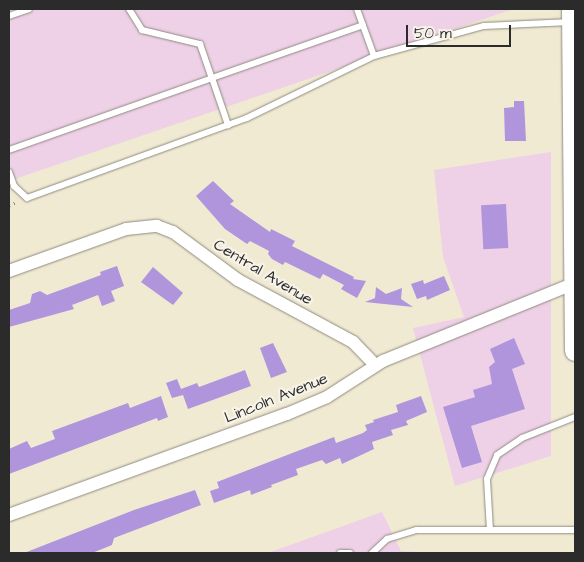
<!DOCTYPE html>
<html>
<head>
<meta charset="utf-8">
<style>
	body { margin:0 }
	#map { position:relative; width:584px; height:562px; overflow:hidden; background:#f0ead3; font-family:"Architects Daughter",sans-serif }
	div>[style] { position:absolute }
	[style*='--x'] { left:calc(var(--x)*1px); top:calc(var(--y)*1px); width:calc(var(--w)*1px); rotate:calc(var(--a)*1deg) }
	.built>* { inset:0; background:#eed0e7 }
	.building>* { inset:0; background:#b095dc; transform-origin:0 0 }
	.path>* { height:2.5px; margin-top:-1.25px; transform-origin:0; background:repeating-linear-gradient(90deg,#8e8a7f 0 1px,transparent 0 5px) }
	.roads { filter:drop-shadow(0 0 1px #8e8a7f) drop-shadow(0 0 1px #8e8a7f) }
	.lane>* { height:6px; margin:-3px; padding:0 3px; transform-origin:3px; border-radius:3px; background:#fff }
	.street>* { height:12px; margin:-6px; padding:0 6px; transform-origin:6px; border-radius:6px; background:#fff }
	.primary>* { height:20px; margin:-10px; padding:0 10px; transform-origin:10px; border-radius:10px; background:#fff }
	span { translate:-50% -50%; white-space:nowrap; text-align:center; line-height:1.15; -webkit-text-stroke:4.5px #f7f3e8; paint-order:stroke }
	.street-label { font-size:16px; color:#2b2b2b }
	.frame { position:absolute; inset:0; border:10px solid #2b2b2b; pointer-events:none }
	.scale { position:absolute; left:406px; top:25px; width:105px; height:22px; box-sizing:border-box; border:2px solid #2b2b2b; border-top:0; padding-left:6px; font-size:15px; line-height:18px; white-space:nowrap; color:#2b2b2b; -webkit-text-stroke:4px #f7f3e8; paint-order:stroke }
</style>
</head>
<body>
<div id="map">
	<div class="built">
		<div style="clip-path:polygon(9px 9px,513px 9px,9px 181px)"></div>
		<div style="clip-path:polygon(551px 152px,551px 456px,455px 486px,413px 328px,464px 317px,443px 257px,434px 170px)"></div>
		<div style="clip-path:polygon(382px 512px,401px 551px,437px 553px,268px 553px)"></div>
	</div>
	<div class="building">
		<div style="clip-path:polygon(514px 101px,524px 101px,526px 141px,505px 141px,504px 108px,514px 107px)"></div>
		<div style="clip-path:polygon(213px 181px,234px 201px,230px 204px,270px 232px,271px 229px,295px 241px,292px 246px,354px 277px,353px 279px,366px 281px,357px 298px,341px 289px,344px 285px,323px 274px,320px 279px,285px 262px,283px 265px,272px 259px,268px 254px,269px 251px,250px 241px,247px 244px,225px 229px,196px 196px)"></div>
		<div style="left:506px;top:204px;width:44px;height:25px;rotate:87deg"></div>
		<div style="clip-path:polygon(117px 266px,124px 286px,111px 291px,115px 301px,102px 306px,98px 295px,72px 305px,74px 309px,9px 327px,9px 310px,30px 303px,32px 294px,40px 291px,47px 295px,101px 275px,100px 272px)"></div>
		<div style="clip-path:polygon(153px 267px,183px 293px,173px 305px,141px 282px)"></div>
		<div style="clip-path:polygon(444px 276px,450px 290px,427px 300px,426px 296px,417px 299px,411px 284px,423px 280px,424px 284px)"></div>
		<div style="clip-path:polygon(376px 287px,386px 294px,402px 288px,401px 299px,413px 307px,365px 302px,375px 298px)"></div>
		<div style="clip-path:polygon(514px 338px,525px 364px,512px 369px,525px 409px,471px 426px,482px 462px,462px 468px,443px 407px,475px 397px,473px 390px,492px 384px,489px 367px,495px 362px,490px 349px)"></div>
		<div style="clip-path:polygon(273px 343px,287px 372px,271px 378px,260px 348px)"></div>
		<div style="clip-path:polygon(245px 370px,251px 386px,188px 409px,183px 395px,172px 398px,166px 383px,177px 379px,181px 389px,197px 383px,199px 387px)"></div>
		<div style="clip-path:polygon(161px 396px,168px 417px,158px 421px,157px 418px,9px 474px,9px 449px,27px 441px,31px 448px,55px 439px,52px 431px,128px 403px,130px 408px)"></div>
		<div style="clip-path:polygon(421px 396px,427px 412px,406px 421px,408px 425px,391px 430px,393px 435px,372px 442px,374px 449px,342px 464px,340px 458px,326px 464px,322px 460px,296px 469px,298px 475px,271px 485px,272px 487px,251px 495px,250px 490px,214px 503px,210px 491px,219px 488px,217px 482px,334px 437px,336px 443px,363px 433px,367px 430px,365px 425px,374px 422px,373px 420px,398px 412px,396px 405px)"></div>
		<div style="clip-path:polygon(195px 490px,201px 505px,114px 538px,112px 545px,92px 553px,24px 553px,134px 510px)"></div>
	</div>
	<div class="path">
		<div style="--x:9;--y:205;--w:9;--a:-21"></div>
	</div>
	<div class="roads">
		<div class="lane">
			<div style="--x:129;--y:9;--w:25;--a:58"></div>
			<div style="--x:142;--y:30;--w:60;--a:13.6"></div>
			<div style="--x:200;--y:44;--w:36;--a:71"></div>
			<div style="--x:212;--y:78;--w:160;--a:-19.3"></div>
			<div style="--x:357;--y:9;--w:50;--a:70.1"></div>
			<div style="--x:374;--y:56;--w:114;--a:-15.3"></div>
			<div style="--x:484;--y:26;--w:87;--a:-2.6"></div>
			<div style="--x:9;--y:16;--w:21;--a:-19"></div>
			<div style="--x:9;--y:150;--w:215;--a:-19.5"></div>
			<div style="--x:212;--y:78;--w:50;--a:71.2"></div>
			<div style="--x:9;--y:172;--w:15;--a:70"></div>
			<div style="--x:14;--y:186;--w:18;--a:43"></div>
			<div style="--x:27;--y:198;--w:234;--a:-20"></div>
			<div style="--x:247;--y:118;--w:141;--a:-26"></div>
			<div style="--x:490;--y:530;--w:51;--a:-93.4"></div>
			<div style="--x:487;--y:479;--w:26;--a:-67"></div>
			<div style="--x:497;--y:455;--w:30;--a:-34"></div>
			<div style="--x:522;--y:438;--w:57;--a:-21.6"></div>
			<div style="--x:340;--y:553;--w:10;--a:0"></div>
			<div style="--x:372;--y:553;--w:21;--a:-43"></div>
			<div style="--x:387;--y:539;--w:31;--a:-17"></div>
			<div style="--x:417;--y:530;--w:158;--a:0"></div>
		</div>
		<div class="street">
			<div style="--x:9;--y:271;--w:124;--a:-19.7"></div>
			<div style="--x:126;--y:229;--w:31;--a:-6"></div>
			<div style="--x:157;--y:226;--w:17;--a:21"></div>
			<div style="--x:173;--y:232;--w:81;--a:36.4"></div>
			<div style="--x:238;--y:280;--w:131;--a:28.3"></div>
			<div style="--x:353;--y:342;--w:32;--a:46"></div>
			<div style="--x:9;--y:515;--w:296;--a:-20"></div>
			<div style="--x:287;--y:414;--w:43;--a:-23"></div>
			<div style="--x:327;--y:397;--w:67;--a:-32.7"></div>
			<div style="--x:383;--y:361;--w:207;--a:-22.1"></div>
		</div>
		<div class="primary">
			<div style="--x:572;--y:9;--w:342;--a:89.5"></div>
		</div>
	</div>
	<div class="street-label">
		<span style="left:263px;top:272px;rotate:31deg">Central Avenue</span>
		<span style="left:276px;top:398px;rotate:-22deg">Lincoln Avenue</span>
	</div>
	<div class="frame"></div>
	<div class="scale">50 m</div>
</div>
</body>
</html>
